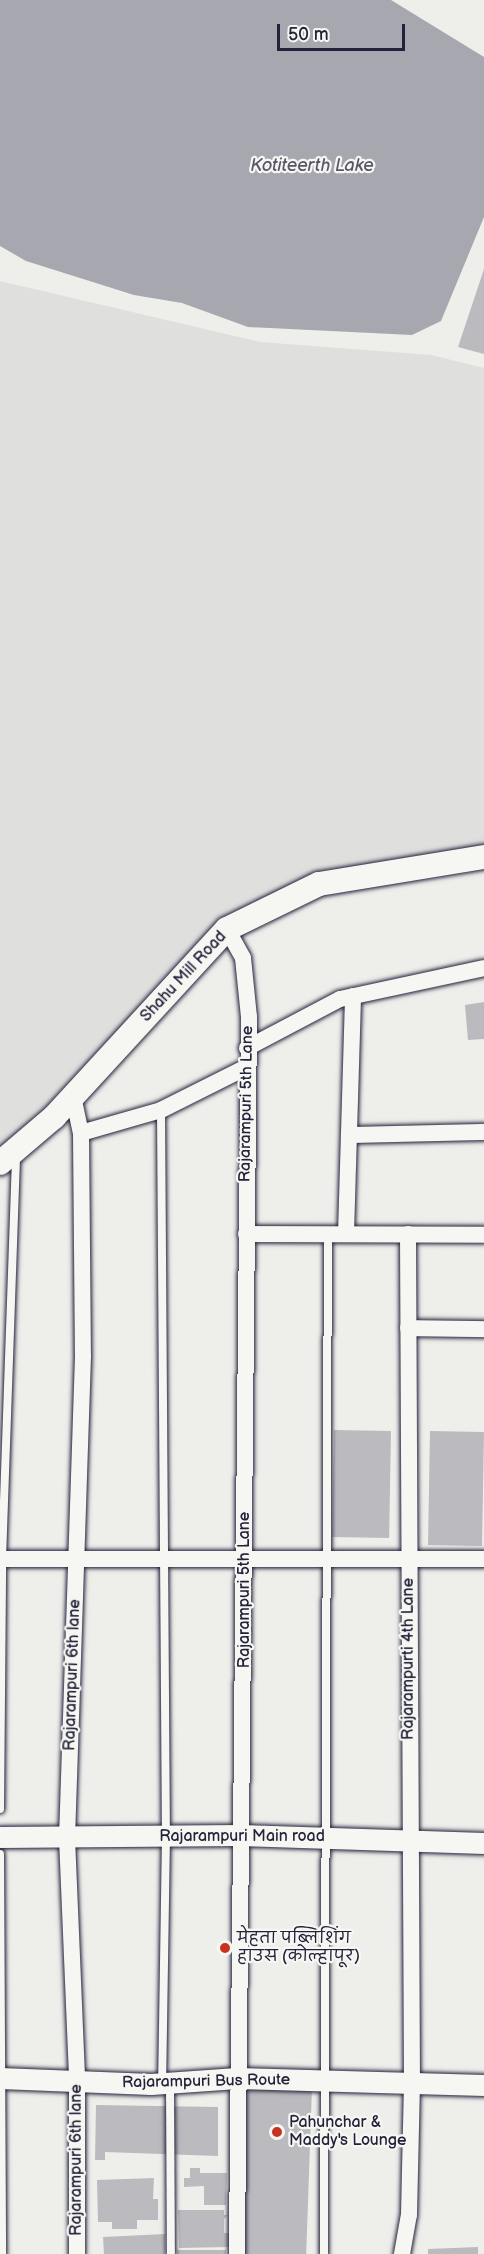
<!DOCTYPE html>
<html>
<head>
<meta charset="utf-8">
<style>
	body { margin:0 }
	#map { position:relative; width:484px; height:2254px; overflow:hidden; background:#eeeeeb; font-family:"Balsamiq Sans","Playpen Sans Deva",sans-serif }
	div>[style] { position:absolute }
	[style*='--x'] { left:calc(var(--x)*1px); top:calc(var(--y)*1px); width:calc(var(--w)*1px); rotate:calc(var(--a)*1deg) }
	.built>* { inset:0; background:#dfdfde }
	.water>* { inset:0; background:#a7a7af }
	.building>* { inset:0; background:#bbbbbf; transform-origin:0 0 }
	.roads { filter:drop-shadow(0 0 2px #22223b) drop-shadow(0 0 2px #22223b) }
	.service>* { height:8px; margin:-4px; padding:0 4px; transform-origin:4px; border-radius:4px; background:#f6f6f2 }
	.minor>* { height:16px; margin:-8px; padding:0 8px; transform-origin:8px; border-radius:8px; background:#f6f6f2 }
	.tertiary>* { height:21px; margin:-10.5px; padding:0 10.5px; transform-origin:10.5px; border-radius:10.5px; background:#f6f6f2 }
	.secondary>* { height:24px; margin:-12px; padding:0 12px; transform-origin:12px; border-radius:12px; background:#f6f6f2 }
	.dots>* { width:16px; height:16px; translate:-50% -50%; box-sizing:border-box; border:3px solid #f6f6f2; border-radius:50% }
	span { translate:-50% -50%; white-space:nowrap; text-align:center; line-height:1.15; -webkit-text-stroke:4.5px #f6f6f2; paint-order:stroke }
	.street-label { font-size:16px; color:#22223b }
	.poi-label { font-size:16px; color:#22223b }
	.left { translate:0 -50%; text-align:left }
	.water-label { font-size:18px; color:#575769; font-style:italic }
	.scale { position:absolute; left:277px; top:24px; width:128px; height:27px; box-sizing:border-box; border:3px solid #22223b; border-top:0; padding-left:8px; font-size:18px; line-height:21px; white-space:nowrap; color:#22223b; -webkit-text-stroke:4px #f6f6f2; paint-order:stroke }
</style>
</head>
<body>
<div id="map">
	<div class="built">
		<div style="clip-path:polygon(0 281px,260px 342px,431px 355px,484px 368px,484px 857px,319px 884px,233px 926px,0 1163px)"></div>
	</div>
	<div class="water">
		<div style="clip-path:polygon(0 0,391px 0,484px 57px,484px 217px,441px 321px,412px 335px,248px 327px,182px 303px,134px 295px,26px 261px,0 246px)"></div>
	</div>
	<div class="building">
		<div style="clip-path:polygon(484px 269px,484px 354px,458px 347px)"></div>
		<div style="clip-path:polygon(484px 1002px,484px 1039px,468px 1040px,465px 1005px)"></div>
		<div style="left:334px;top:1430px;width:57px;height:107px;rotate:1deg"></div>
		<div style="left:430px;top:1431px;width:54px;height:114px;rotate:1deg"></div>
		<div style="left:242px;top:2086px;width:70px;height:168px;rotate:2deg"></div>
		<div style="clip-path:polygon(96px 2105px,218px 2107px,218px 2156px,105px 2152px,105px 2160px,95px 2160px)"></div>
		<div style="clip-path:polygon(190px 2168px,200px 2168px,200px 2173px,227px 2173px,226px 2205px,204px 2205px,204px 2186px,184px 2187px,184px 2178px,190px 2178px)"></div>
		<div style="clip-path:polygon(154px 2178px,153px 2199px,158px 2199px,158px 2220px,137px 2220px,137px 2229px,112px 2229px,112px 2222px,98px 2222px,97px 2180px)"></div>
		<div style="clip-path:polygon(178px 2210px,224px 2210px,224px 2215px,228px 2215px,224px 2219px,224px 2233px,229px 2233px,229px 2247px,179px 2248px)"></div>
		<div style="clip-path:polygon(165px 2234px,165px 2254px,104px 2254px,103px 2237px)"></div>
		<div style="clip-path:polygon(478px 2247px,478px 2254px,428px 2254px,428px 2249px)"></div>
		<div style="left:177px;top:2250px;width:49px;height:4px"></div>
	</div>
	<div class="roads">
		<div class="service">
			<div style="--x:161;--y:1110;--w:726;--a:89.61"></div>
			<div style="--x:166;--y:1836;--w:247;--a:90.9"></div>
			<div style="--x:0;--y:1809;--w:250;--a:-89.5"></div>
			<div style="--x:2;--y:1559;--w:403;--a:-88"></div>
			<div style="--x:0;--y:1854;--w:400;--a:89.7"></div>
			<div style="--x:170;--y:2083;--w:171;--a:89.7"></div>
			<div style="--x:324;--y:2254;--w:1020;--a:-89.78"></div>
		</div>
		<div class="minor">
			<div style="--x:227;--y:929;--w:33;--a:61"></div>
			<div style="--x:243;--y:958;--w:59;--a:84.2"></div>
			<div style="--x:249;--y:1017;--w:1237;--a:90.56"></div>
			<div style="--x:247;--y:1048;--w:105;--a:-27.8"></div>
			<div style="--x:340;--y:999;--w:147;--a:-12.1"></div>
			<div style="--x:73;--y:1096;--w:38;--a:78"></div>
			<div style="--x:81;--y:1133;--w:223;--a:89.5"></div>
			<div style="--x:83;--y:1356;--w:482;--a:91.9"></div>
			<div style="--x:67;--y:1838;--w:243;--a:87.6"></div>
			<div style="--x:77;--y:2081;--w:173;--a:90"></div>
			<div style="--x:81;--y:1133;--w:83;--a:-16"></div>
			<div style="--x:161;--y:1110;--w:96;--a:-26.6"></div>
			<div style="--x:349;--y:1135;--w:135;--a:-1.3"></div>
			<div style="--x:246;--y:1234;--w:238;--a:0.2"></div>
			<div style="--x:346;--y:1234;--w:238;--a:-88.3"></div>
			<div style="--x:408;--y:1328;--w:76;--a:0.8"></div>
			<div style="--x:0;--y:1559;--w:484;--a:0"></div>
			<div style="--x:402;--y:2254;--w:40;--a:-80"></div>
			<div style="--x:409;--y:2215;--w:131;--a:-88.7"></div>
			<div style="--x:412;--y:2084;--w:850;--a:-90.27"></div>
		</div>
		<div class="tertiary">
			<div style="--x:0;--y:1837;--w:240;--a:-0.5"></div>
			<div style="--x:240;--y:1835;--w:244;--a:1.9"></div>
			<div style="--x:0;--y:2078;--w:151;--a:2.3"></div>
			<div style="--x:151;--y:2084;--w:86;--a:-4"></div>
			<div style="--x:237;--y:2078;--w:247;--a:1.6"></div>
		</div>
		<div class="secondary">
			<div style="--x:0;--y:1163;--w:71;--a:-40.4"></div>
			<div style="--x:54;--y:1117;--w:255;--a:-47.4"></div>
			<div style="--x:227;--y:929;--w:102;--a:-26.1"></div>
			<div style="--x:319;--y:884;--w:167;--a:-9.3"></div>
		</div>
	</div>
	<div class="dots">
		<div style="left:225px;top:1948px;background:#c8321e"></div>
		<div style="left:277px;top:2132px;background:#c8321e"></div>
	</div>
	<div class="street-label">
		<span style="left:184px;top:977px;rotate:-47deg">Shahu Mill Road</span>
		<span style="left:247px;top:1104px;rotate:-89deg">Rajarampuri 5th Lane</span>
		<span style="left:245px;top:1590px;rotate:-90deg">Rajarampuri 5th Lane</span>
		<span style="left:409px;top:1659px;rotate:-90deg">Rajarampurti 4th Lane</span>
		<span style="left:73px;top:1675px;rotate:-88deg">Rajarampuri 6th lane</span>
		<span style="left:242px;top:1837px">Rajarampuri Main road</span>
		<span style="left:206px;top:2082px;rotate:-1deg">Rajarampuri Bus Route</span>
		<span style="left:77px;top:2160px;rotate:-90deg">Rajarampuri 6th lane</span>
	</div>
	<div class="poi-label">
		<span class="left" style="left:237px;top:1948px">मेहता पब्लिशिंग<br>हाउस (कोल्हापूर)</span>
		<span class="left" style="left:289px;top:2132px">Pahunchar &amp;<br>Maddy's Lounge</span>
	</div>
	<div class="water-label">
		<span style="left:312px;top:166px">Kotiteerth Lake</span>
	</div>
	<div class="scale">50 m</div>
</div>
</body>
</html>
